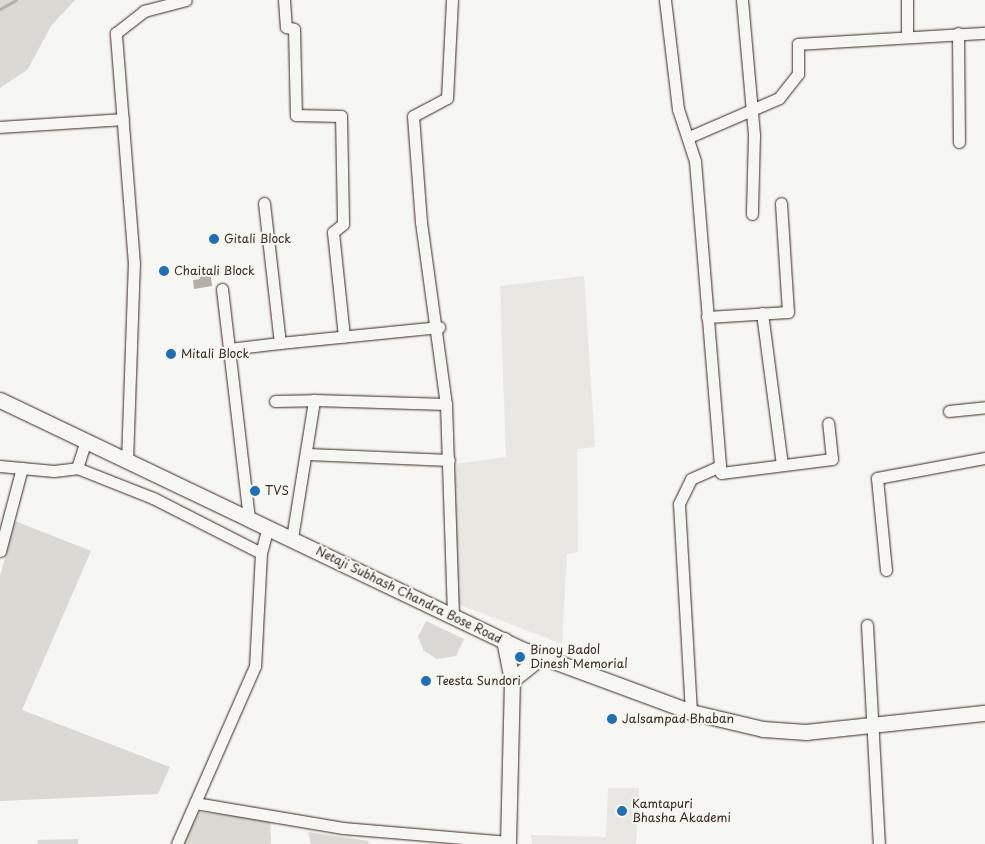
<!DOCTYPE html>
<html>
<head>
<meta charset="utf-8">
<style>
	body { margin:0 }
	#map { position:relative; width:985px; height:844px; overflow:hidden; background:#f6f6f2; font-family:"Playpen Sans",sans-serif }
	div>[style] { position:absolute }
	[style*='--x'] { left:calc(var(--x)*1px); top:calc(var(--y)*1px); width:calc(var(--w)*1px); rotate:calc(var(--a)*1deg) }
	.built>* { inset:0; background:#e8e7e2 }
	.green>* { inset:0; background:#dad9d3 }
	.water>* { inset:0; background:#b6b0a9 }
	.stream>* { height:3px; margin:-1.5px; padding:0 1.5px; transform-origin:1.5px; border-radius:1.5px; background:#b6b0a9 }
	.roads { filter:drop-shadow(0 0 1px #3b2a1e) drop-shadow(0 0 1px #3b2a1e) }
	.street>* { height:11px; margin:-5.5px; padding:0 5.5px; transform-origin:5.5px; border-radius:5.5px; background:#f6f6f2 }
	.secondary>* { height:15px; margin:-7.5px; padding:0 7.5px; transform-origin:7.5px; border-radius:7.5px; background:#f6f6f2 }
	.dots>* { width:14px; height:14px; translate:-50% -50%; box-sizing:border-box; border:2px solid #f6f6f2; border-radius:50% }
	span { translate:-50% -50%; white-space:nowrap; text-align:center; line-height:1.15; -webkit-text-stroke:4px #f6f6f2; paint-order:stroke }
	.poi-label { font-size:12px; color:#3b2a1e }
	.left { translate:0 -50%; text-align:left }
	.street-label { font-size:12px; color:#3b2a1e }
</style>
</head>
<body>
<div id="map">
	<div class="built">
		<div style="clip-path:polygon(584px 276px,595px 447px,577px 449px,578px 552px,567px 554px,562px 644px,455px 603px,455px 464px,506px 457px,500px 286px)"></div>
		<div style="clip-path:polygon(608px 788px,639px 788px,636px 844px,532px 844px,531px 835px,606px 837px)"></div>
	</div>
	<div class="green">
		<div style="clip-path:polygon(0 0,75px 0,51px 26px,28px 69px,0 88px)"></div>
		<div style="clip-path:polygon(15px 521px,91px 551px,22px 710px,170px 767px,158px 794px,0 801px,0 576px)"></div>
		<div style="clip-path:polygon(426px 621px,464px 639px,456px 656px,437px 659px,424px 651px,418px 637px)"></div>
		<div style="clip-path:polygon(199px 812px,270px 820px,271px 844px,183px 844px)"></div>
		<div style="clip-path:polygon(308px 832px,369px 841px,368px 844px,311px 844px)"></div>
		<div style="clip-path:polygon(78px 839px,78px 844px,38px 844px,37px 840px)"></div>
	</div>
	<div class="water">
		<div style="clip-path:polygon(210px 268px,212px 286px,194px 289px,193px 280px,200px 279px,198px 270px)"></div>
	</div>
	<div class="stream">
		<div style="--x:0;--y:9;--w:18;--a:-29"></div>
	</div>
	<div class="roads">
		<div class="street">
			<div style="--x:284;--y:0;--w:27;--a:86"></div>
			<div style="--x:286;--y:27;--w:8;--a:14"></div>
			<div style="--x:294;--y:29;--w:86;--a:88.7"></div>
			<div style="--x:296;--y:115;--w:45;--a:1.3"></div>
			<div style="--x:341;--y:116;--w:108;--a:88.9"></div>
			<div style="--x:343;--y:224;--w:13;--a:141"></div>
			<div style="--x:333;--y:232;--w:105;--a:84"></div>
			<div style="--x:452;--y:0;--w:98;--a:92.9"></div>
			<div style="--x:447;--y:98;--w:38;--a:152"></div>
			<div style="--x:413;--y:116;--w:106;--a:85.7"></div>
			<div style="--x:421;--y:222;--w:184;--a:82.2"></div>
			<div style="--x:446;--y:404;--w:212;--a:88.1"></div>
			<div style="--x:665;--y:0;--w:110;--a:83.2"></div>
			<div style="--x:678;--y:109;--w:55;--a:71.9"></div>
			<div style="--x:695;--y:161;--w:306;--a:85.3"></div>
			<div style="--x:720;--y:466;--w:32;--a:156"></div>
			<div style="--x:691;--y:479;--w:28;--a:116"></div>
			<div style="--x:679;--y:504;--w:208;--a:86.7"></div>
			<div style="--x:742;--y:0;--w:136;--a:84.9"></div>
			<div style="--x:754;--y:135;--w:79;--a:91.5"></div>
			<div style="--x:958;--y:33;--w:109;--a:89.5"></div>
			<div style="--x:907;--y:37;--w:37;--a:-90"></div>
			<div style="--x:0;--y:127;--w:123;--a:-3.7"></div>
			<div style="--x:689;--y:137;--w:98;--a:-23.4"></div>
			<div style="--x:779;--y:98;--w:31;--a:-52"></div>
			<div style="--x:798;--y:74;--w:30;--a:-90"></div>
			<div style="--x:798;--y:44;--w:187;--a:-3.4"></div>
			<div style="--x:264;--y:203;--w:141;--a:83.5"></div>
			<div style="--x:280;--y:343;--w:160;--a:-5.7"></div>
			<div style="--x:222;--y:289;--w:231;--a:83.3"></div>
			<div style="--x:762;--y:313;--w:153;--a:82.5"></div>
			<div style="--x:707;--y:317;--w:81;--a:-3.5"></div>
			<div style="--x:788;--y:312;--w:109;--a:-93.7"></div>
			<div style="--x:229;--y:349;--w:51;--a:-6.7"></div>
			<div style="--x:275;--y:401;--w:39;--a:-1"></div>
			<div style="--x:949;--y:411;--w:36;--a:-6"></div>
			<div style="--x:308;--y:454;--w:141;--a:2.4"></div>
			<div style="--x:127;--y:461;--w:197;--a:-88"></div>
			<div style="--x:134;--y:264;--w:232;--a:-94.5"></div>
			<div style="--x:116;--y:33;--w:36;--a:-38"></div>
			<div style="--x:144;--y:11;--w:43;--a:-14.7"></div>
			<div style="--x:0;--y:466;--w:54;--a:5.3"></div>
			<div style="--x:54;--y:471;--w:23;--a:-7"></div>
			<div style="--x:77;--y:468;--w:82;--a:21.5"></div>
			<div style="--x:153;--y:498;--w:121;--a:27"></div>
			<div style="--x:261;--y:553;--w:113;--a:93"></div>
			<div style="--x:255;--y:666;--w:194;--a:113.7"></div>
			<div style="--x:720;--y:466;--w:7;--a:82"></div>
			<div style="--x:721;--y:473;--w:112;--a:-7.2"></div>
			<div style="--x:832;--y:459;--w:36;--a:-96"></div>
			<div style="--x:77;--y:468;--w:28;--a:-72"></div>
			<div style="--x:292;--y:538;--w:140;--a:-80.9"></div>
			<div style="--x:314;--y:400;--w:132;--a:1.7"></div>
			<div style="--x:0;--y:551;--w:86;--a:-75.2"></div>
			<div style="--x:261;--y:553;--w:27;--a:-75"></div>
			<div style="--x:886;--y:570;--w:92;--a:-95.6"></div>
			<div style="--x:877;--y:478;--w:110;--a:-10.5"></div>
			<div style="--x:867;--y:625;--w:219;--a:86.9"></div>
			<div style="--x:195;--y:803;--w:150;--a:9.6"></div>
			<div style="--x:343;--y:828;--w:166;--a:4.8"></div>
		</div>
		<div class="secondary">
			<div style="--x:0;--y:400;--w:577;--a:25.54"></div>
			<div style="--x:521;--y:649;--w:181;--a:20.3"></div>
			<div style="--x:691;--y:712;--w:74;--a:13.3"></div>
			<div style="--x:763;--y:729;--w:43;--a:4"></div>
			<div style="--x:806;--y:732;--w:180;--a:-6.1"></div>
			<div style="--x:504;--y:640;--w:41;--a:78.7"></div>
			<div style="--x:512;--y:680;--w:164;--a:91.4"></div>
			<div style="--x:512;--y:680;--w:36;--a:-39"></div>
		</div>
	</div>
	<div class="dots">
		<div style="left:214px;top:239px;background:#1f6fb2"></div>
		<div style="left:164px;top:271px;background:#1f6fb2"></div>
		<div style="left:171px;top:354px;background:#1f6fb2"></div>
		<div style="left:255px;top:491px;background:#1f6fb2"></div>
		<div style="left:520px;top:657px;background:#1f6fb2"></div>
		<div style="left:426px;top:681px;background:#1f6fb2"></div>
		<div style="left:612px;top:719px;background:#1f6fb2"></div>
		<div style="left:622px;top:811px;background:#1f6fb2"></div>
	</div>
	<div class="poi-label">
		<span class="left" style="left:224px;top:239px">Gitali Block</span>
		<span class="left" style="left:174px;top:271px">Chaitali Block</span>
		<span class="left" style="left:181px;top:354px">Mitali Block</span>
		<span class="left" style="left:265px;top:491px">TVS</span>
		<span class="left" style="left:530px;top:657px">Binoy Badol<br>Dinesh Memorial</span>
		<span class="left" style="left:436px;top:681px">Teesta Sundori</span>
		<span class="left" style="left:622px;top:719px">Jalsampad Bhaban</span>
		<span class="left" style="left:632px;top:811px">Kamtapuri<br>Bhasha Akademi</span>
	</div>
	<div class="street-label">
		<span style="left:409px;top:595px;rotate:26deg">Netaji Subhash Chandra Bose Road</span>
	</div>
</div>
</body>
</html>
